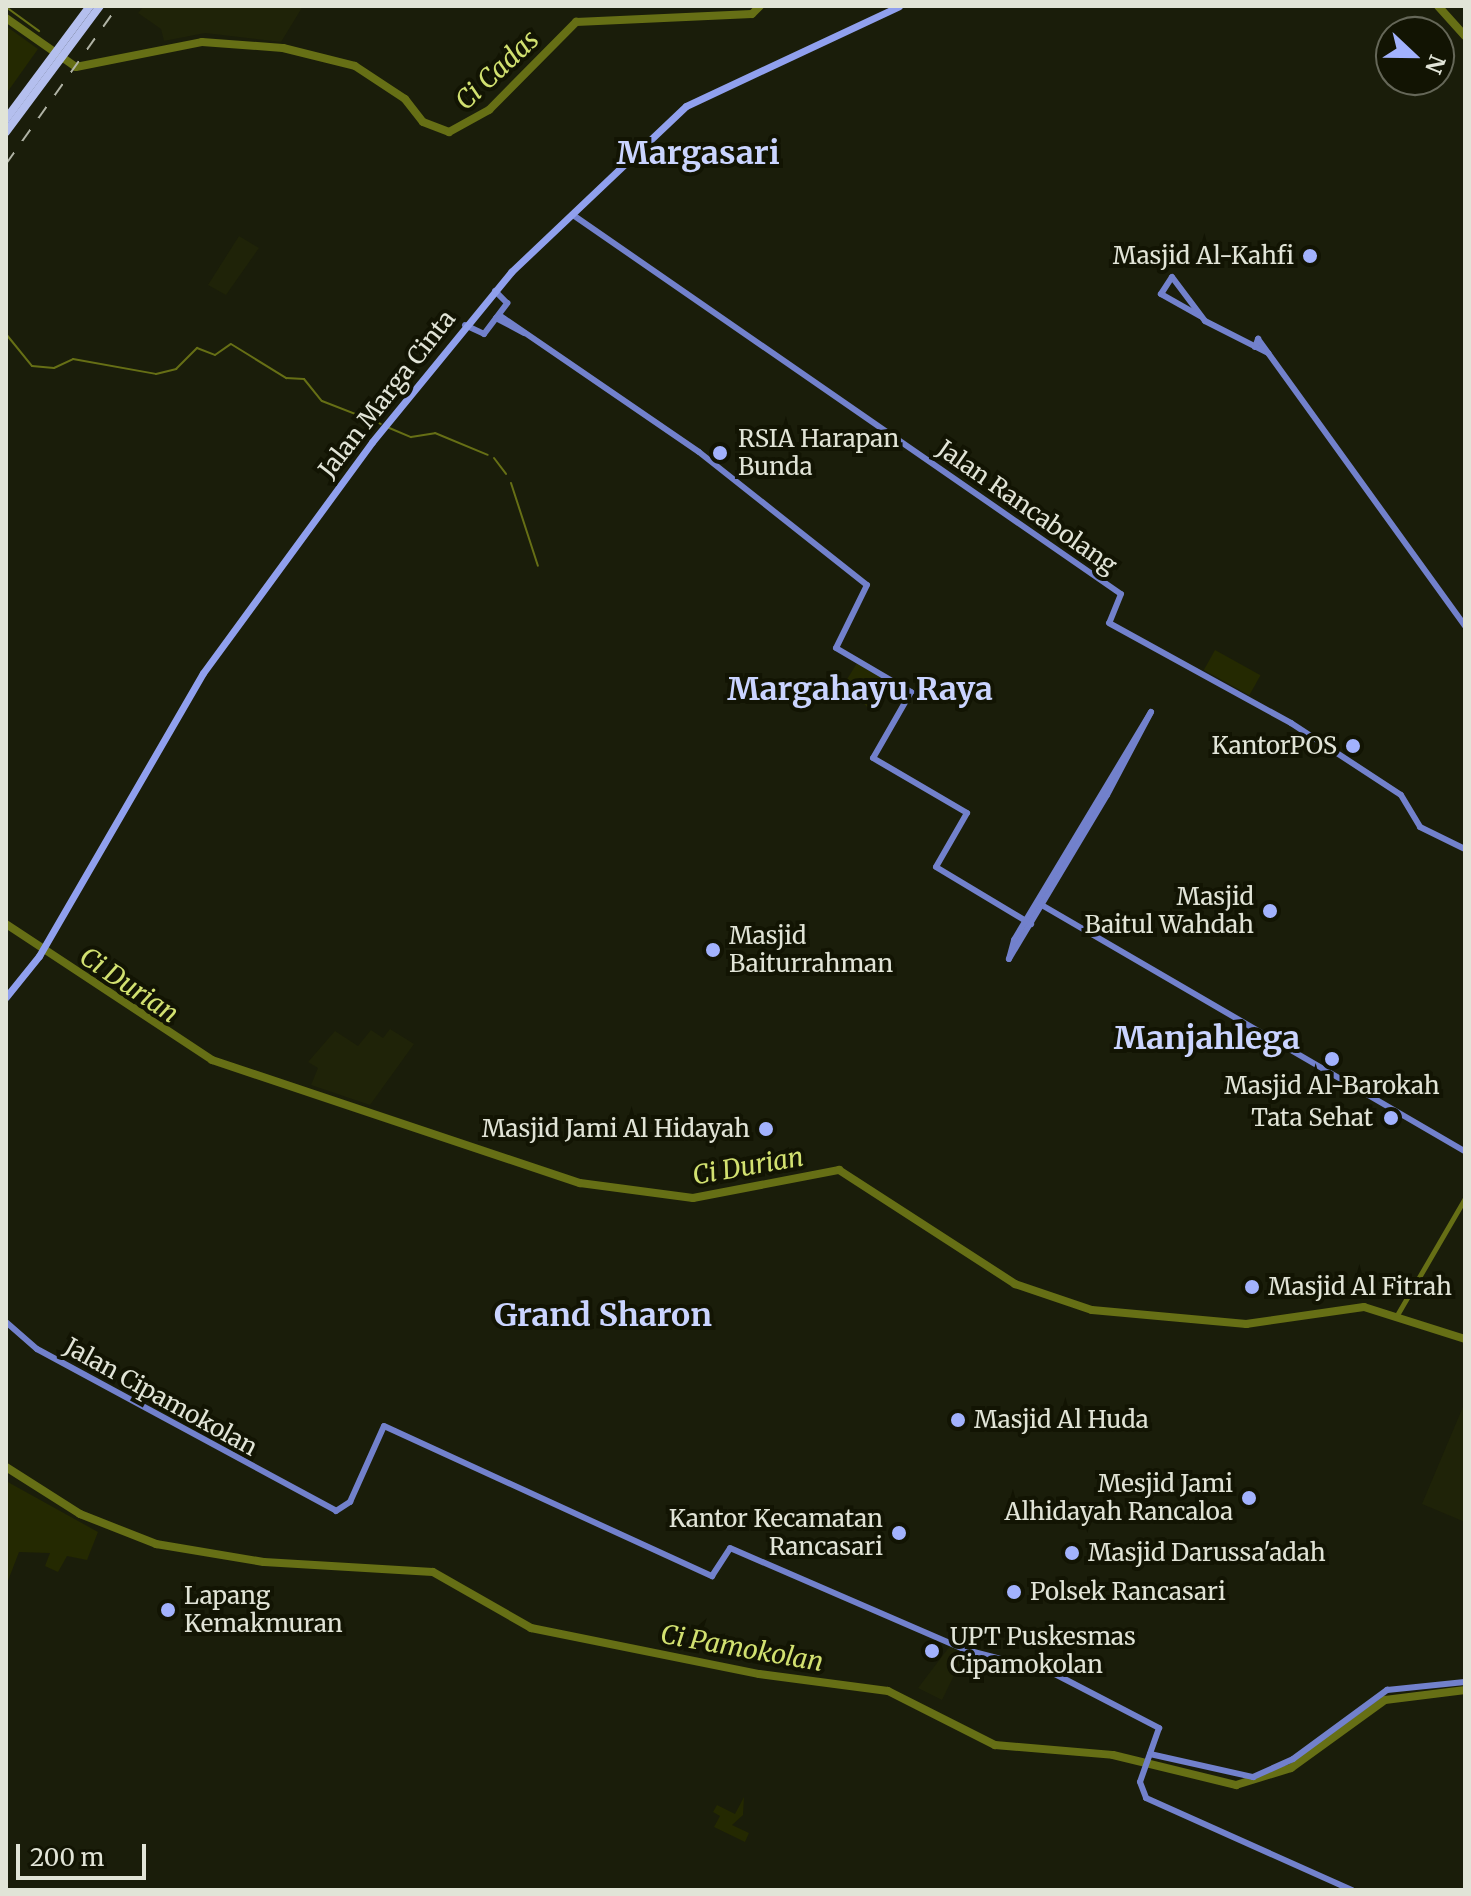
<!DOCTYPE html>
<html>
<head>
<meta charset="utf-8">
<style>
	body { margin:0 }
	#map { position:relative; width:1471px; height:1896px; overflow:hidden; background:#1a1d0a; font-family:Merriweather,serif }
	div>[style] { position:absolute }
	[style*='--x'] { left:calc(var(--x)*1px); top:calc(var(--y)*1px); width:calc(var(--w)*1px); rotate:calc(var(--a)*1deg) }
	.built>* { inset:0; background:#1f2308 }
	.green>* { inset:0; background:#242901; transform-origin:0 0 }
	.stream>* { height:2px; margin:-1px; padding:0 1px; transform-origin:1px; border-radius:1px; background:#666f15 }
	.canal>* { height:5px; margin:-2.5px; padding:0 2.5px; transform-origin:2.5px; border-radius:2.5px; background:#666f15 }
	.river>* { height:8px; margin:-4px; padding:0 4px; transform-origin:4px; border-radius:4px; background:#666f15 }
	.secondary>* { height:6px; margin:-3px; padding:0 3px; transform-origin:3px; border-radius:3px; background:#7281cc }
	.primary>* { height:7px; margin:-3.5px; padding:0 3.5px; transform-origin:3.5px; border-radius:3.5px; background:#90a0ee }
	.highway>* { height:8px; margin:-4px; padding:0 4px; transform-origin:4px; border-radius:4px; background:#b4bfee }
	.rail>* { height:2px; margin-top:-1px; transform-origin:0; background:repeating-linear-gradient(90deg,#b0b3a5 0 14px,transparent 0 28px) }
	.dots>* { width:22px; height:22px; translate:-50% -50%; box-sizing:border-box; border:4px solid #121403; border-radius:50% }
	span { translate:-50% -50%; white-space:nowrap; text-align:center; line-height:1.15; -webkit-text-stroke:8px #121403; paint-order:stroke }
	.poi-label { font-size:24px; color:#e1e4d7 }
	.right { translate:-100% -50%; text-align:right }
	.left { translate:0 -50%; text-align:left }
	.street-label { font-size:24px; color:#e1e4d7 }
	.water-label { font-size:26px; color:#d2e170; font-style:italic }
	.district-label { font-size:32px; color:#cad4ff; font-weight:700 }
	.frame { position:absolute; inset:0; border:8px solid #e1e4d7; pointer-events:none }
	.north { position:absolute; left:1375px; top:16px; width:80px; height:80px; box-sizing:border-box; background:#121403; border:2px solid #656758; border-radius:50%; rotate:112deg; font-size:22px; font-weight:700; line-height:32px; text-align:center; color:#e1e4d7 }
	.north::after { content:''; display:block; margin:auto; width:28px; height:36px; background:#a2b2fd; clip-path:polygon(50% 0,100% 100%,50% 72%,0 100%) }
	.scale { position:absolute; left:16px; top:1844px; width:130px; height:36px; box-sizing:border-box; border:4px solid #e1e4d7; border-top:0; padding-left:10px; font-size:24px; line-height:28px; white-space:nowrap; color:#e1e4d7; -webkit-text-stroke:6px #121403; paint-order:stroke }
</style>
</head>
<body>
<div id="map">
	<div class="built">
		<div style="clip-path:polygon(144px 6px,303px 6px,281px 42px,205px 33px,164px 41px,161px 29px,138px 13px)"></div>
		<div style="clip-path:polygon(239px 236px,259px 248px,226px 295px,208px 285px)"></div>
		<div style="clip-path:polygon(390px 1029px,414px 1044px,370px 1105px,311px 1085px,318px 1068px,308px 1062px,335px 1031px,358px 1046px,371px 1030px,383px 1038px)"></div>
		<div style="clip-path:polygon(1465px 1402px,1465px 1522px,1422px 1504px)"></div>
		<div style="clip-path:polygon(950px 1646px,965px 1653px,942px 1700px,918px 1688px)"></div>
	</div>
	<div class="green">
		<div style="clip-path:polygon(6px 26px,38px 49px,6px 94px)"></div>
		<div style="left:1215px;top:650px;width:52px;height:23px;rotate:29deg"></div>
		<div style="clip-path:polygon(857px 663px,888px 681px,870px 710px,848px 687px,838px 694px)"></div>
		<div style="clip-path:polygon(6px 1481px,98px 1532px,87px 1560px,67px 1556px,58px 1572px,45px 1566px,50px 1553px,19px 1552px,6px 1586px)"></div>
		<div style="clip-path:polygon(744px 1797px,743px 1815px,732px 1825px,749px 1833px,745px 1842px,714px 1827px,720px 1816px,713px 1812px,717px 1805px,735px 1814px)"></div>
	</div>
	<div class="stream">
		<div style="--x:6;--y:7;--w:41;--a:36"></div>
		<div style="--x:6;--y:334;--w:41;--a:50.9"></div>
		<div style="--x:32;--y:366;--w:22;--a:5"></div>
		<div style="--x:54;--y:368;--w:21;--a:-25"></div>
		<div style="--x:73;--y:359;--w:84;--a:10.2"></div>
		<div style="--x:156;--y:374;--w:21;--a:-14"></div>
		<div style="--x:176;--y:369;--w:30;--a:-45"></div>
		<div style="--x:197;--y:348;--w:19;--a:21"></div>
		<div style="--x:215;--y:355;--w:19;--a:-35"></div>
		<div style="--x:231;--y:344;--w:65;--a:31.7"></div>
		<div style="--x:286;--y:378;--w:18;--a:3"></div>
		<div style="--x:304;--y:379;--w:28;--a:51"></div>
		<div style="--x:322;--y:401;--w:63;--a:21.3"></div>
		<div style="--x:387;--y:427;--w:26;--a:23"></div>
		<div style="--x:411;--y:437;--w:24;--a:-9"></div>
		<div style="--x:435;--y:433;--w:57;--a:22.5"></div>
		<div style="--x:494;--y:458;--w:20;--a:53"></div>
		<div style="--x:511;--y:483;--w:87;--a:72"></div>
	</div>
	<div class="canal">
		<div style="--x:1397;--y:1315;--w:135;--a:-59.8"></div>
	</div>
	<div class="river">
		<div style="--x:1438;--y:6;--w:40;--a:48"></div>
		<div style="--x:6;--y:18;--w:85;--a:35"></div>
		<div style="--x:76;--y:67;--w:128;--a:-11.2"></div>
		<div style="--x:202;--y:42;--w:81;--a:4.2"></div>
		<div style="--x:283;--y:48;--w:74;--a:14"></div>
		<div style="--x:355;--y:66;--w:60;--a:33.4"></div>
		<div style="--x:405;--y:99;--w:29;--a:52"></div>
		<div style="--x:423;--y:122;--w:28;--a:21"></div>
		<div style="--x:449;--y:132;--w:46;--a:-28.8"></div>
		<div style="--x:489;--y:110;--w:124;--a:-45.3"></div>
		<div style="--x:576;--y:22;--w:176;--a:-2.6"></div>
		<div style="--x:752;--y:14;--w:11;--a:-45"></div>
		<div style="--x:6;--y:924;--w:247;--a:33.4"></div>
		<div style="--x:212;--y:1060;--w:388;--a:18.5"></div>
		<div style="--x:580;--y:1183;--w:114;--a:7.6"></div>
		<div style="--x:693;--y:1198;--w:149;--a:-10.9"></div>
		<div style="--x:839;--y:1170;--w:210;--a:32.9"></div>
		<div style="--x:1015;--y:1284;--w:81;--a:18.7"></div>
		<div style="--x:1092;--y:1310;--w:155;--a:5.2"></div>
		<div style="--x:1246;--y:1324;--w:119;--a:-8.2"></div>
		<div style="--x:1364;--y:1307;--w:106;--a:17.6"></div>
		<div style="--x:6;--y:1467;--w:88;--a:32.4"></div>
		<div style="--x:80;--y:1514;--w:82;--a:21.5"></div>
		<div style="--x:156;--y:1544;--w:109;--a:9.5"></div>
		<div style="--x:264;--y:1562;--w:169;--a:3.4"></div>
		<div style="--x:433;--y:1572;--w:113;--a:29.7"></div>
		<div style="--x:531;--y:1628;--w:233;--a:11.4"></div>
		<div style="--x:759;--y:1674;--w:130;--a:7.5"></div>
		<div style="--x:888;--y:1691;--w:120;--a:26.8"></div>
		<div style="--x:995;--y:1745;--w:118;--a:4.8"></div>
		<div style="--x:1113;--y:1755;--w:127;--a:13.7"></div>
		<div style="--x:1236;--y:1785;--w:58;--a:-17.2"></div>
		<div style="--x:1291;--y:1768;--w:116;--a:-35.9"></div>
		<div style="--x:1385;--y:1700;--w:81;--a:-7.1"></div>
	</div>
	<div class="secondary">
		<div style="--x:573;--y:215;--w:666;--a:34.67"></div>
		<div style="--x:1121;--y:594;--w:31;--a:112"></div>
		<div style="--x:1109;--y:623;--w:208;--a:28.8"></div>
		<div style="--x:1291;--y:723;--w:131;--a:33.2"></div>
		<div style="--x:1401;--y:795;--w:37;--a:59"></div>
		<div style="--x:1420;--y:827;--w:50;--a:26.1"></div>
		<div style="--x:499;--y:315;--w:242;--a:34.4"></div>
		<div style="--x:699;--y:452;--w:214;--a:38.4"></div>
		<div style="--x:867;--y:585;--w:70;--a:116.2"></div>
		<div style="--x:836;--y:648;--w:87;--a:30.4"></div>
		<div style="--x:911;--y:692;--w:76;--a:119.9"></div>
		<div style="--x:873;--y:758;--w:109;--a:30.3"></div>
		<div style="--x:967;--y:813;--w:62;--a:119.9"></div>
		<div style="--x:936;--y:867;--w:111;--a:31"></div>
		<div style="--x:1200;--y:316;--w:45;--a:-150.6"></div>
		<div style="--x:1161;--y:294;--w:20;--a:-57"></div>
		<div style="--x:1172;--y:277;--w:55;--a:53.1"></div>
		<div style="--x:1205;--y:321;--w:71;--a:26.9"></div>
		<div style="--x:496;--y:318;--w:32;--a:28"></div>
		<div style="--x:465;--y:325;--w:21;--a:25"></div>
		<div style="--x:484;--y:334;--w:39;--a:-53"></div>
		<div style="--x:507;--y:303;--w:17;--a:-135"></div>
		<div style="--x:1255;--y:347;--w:9;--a:-69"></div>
		<div style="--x:1258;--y:339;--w:354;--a:54.2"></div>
		<div style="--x:1151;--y:712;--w:94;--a:117.9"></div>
		<div style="--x:1107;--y:795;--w:191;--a:120.9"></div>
		<div style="--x:1009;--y:959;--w:20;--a:-75"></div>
		<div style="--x:1014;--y:940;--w:266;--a:-59"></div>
		<div style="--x:1040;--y:904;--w:492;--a:30.2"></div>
		<div style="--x:6;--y:1322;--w:41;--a:41.1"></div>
		<div style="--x:37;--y:1349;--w:340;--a:28.4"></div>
		<div style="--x:336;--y:1511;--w:17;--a:-33"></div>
		<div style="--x:350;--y:1502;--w:83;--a:-65.9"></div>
		<div style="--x:384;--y:1426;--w:361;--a:24.6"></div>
		<div style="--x:712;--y:1576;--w:33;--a:-57"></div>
		<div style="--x:730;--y:1548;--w:257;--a:23.4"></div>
		<div style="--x:966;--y:1650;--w:88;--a:14.5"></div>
		<div style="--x:1051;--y:1672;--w:122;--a:27.4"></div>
		<div style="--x:1159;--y:1728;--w:57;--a:109.4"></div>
		<div style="--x:1140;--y:1782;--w:17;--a:69"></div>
		<div style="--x:1146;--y:1798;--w:226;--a:24.1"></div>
		<div style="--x:1150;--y:1754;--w:106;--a:12.6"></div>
		<div style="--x:1253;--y:1777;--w:44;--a:-24.2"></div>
		<div style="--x:1293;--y:1759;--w:117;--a:-36.3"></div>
		<div style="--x:1387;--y:1690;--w:78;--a:-5.9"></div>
	</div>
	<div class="primary">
		<div style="--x:6;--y:997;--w:53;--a:-51.2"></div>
		<div style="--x:39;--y:956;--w:327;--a:-59.9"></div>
		<div style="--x:203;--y:673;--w:286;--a:-53.8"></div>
		<div style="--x:372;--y:442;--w:220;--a:-50.7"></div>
		<div style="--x:511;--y:272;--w:241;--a:-43.5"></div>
		<div style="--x:686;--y:106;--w:235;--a:-25.1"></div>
	</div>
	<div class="highway">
		<div style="--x:6;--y:119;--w:141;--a:-53.4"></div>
		<div style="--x:6;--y:132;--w:157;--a:-53.3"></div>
	</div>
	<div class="rail">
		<div style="--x:6;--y:164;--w:194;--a:-54.7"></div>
	</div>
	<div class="dots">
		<div style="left:1310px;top:256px;background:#a2b2fd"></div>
		<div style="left:720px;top:453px;background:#a2b2fd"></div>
		<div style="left:1353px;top:746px;background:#a2b2fd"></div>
		<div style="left:1270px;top:911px;background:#a2b2fd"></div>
		<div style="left:713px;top:950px;background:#a2b2fd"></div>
		<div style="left:1332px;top:1059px;background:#a2b2fd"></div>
		<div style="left:1391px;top:1118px;background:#a2b2fd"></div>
		<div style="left:766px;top:1129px;background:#a2b2fd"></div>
		<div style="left:1252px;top:1287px;background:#a2b2fd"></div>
		<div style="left:958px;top:1420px;background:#a2b2fd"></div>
		<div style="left:1249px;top:1498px;background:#a2b2fd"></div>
		<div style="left:899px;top:1533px;background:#a2b2fd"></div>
		<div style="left:1072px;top:1553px;background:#a2b2fd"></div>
		<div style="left:1014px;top:1592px;background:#a2b2fd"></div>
		<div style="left:168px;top:1610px;background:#a2b2fd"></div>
		<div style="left:932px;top:1651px;background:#a2b2fd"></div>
	</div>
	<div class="poi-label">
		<span class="right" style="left:1294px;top:256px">Masjid Al-Kahfi</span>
		<span class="left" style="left:738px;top:453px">RSIA Harapan<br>Bunda</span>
		<span class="right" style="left:1337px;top:746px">KantorPOS</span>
		<span class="right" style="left:1254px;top:911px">Masjid<br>Baitul Wahdah</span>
		<span class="left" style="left:729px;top:950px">Masjid<br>Baiturrahman</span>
		<span style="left:1332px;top:1086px">Masjid Al-Barokah</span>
		<span class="right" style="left:1373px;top:1118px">Tata Sehat</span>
		<span class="right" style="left:750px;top:1129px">Masjid Jami Al Hidayah</span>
		<span class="left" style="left:1268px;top:1287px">Masjid Al Fitrah</span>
		<span class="left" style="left:974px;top:1420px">Masjid Al Huda</span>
		<span class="right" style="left:1233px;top:1498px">Mesjid Jami<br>Alhidayah Rancaloa</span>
		<span class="right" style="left:883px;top:1533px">Kantor Kecamatan<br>Rancasari</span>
		<span class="left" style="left:1088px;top:1553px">Masjid Darussa'adah</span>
		<span class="left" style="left:1030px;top:1592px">Polsek Rancasari</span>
		<span class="left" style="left:184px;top:1610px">Lapang<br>Kemakmuran</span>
		<span class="left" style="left:950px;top:1651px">UPT Puskesmas<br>Cipamokolan</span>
	</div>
	<div class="street-label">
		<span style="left:387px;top:394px;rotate:-52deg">Jalan Marga Cinta</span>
		<span style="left:1027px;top:507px;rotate:35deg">Jalan Rancabolang</span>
		<span style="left:161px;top:1397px;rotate:29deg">Jalan Cipamokolan</span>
	</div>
	<div class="water-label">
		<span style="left:497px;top:70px;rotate:-43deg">Ci Cadas</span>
		<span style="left:129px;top:985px;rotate:34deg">Ci Durian</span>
		<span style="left:748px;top:1166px;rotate:-10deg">Ci Durian</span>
		<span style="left:742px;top:1648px;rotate:10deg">Ci Pamokolan</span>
	</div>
	<div class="district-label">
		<span style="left:698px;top:153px">Margasari</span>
		<span style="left:860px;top:689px">Margahayu Raya</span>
		<span style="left:1207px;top:1038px">Manjahlega</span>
		<span style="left:603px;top:1315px">Grand Sharon</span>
	</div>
	<div class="frame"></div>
	<div class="north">N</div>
	<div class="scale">200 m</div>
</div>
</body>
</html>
